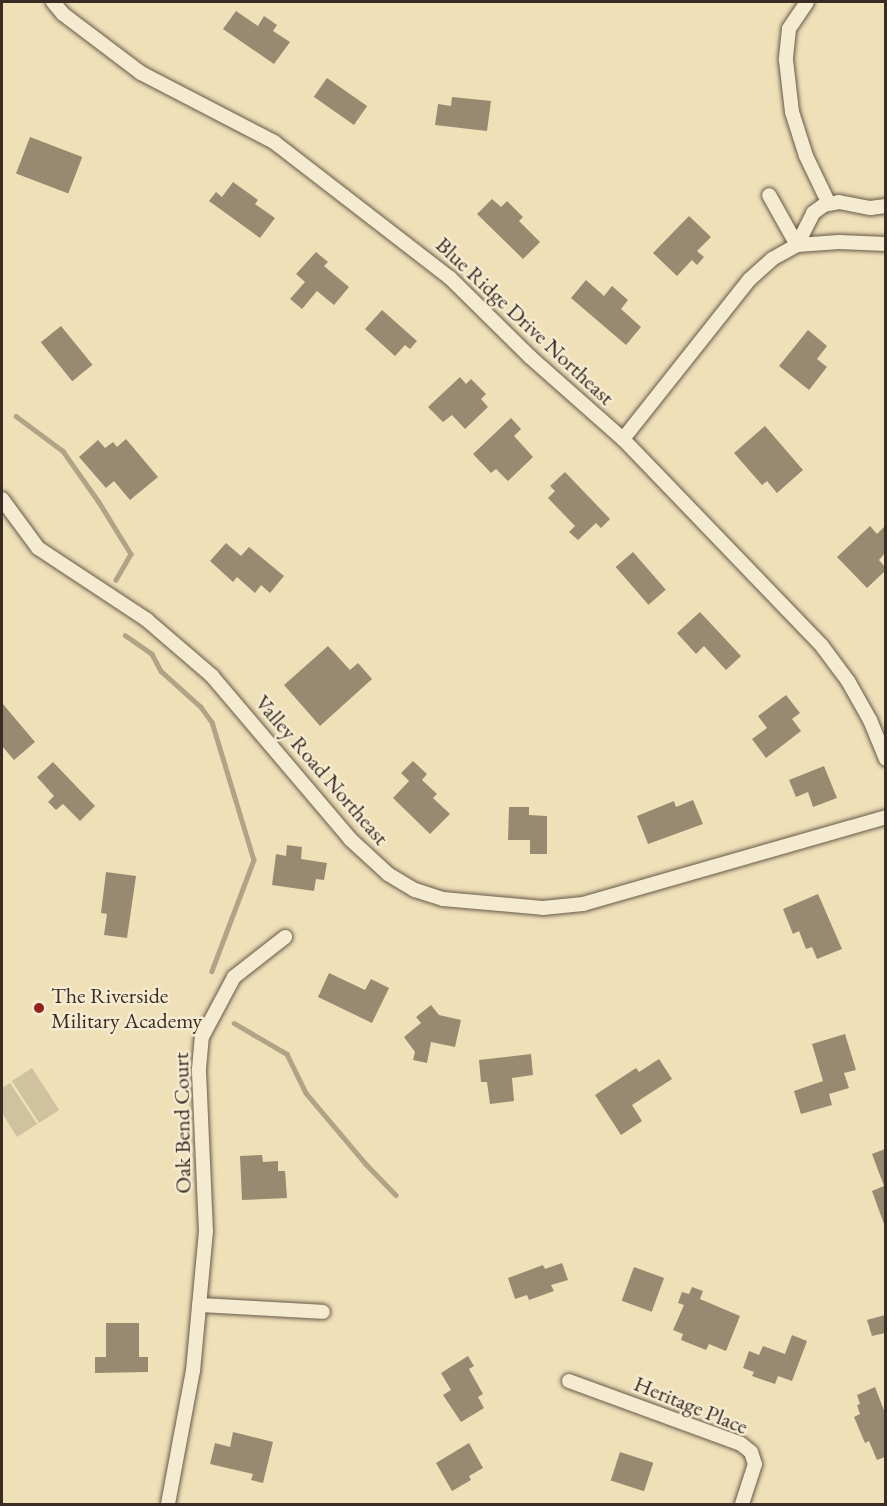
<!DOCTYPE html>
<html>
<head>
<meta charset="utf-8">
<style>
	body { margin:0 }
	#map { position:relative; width:887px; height:1506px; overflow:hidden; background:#efe0b8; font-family:"EB Garamond",serif }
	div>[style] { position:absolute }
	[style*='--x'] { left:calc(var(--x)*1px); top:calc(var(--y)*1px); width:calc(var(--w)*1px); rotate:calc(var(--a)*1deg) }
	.green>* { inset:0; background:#d0c19f; transform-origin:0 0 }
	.stream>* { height:4.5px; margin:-2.25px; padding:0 2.25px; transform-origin:2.25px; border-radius:2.25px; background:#b1a386 }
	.building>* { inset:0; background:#988a71; transform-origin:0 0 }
	.roads { filter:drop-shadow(0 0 2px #67594a) drop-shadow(0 0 2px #67594a) }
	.minor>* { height:14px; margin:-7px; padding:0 7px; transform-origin:7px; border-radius:7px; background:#f5ebd1 }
	.dots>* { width:16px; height:16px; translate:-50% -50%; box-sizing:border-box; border:3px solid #f5ebd1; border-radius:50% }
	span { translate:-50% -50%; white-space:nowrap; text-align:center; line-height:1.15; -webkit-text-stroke:5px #f5ebd1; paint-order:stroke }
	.street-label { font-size:22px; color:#3a2c25 }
	.poi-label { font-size:22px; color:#3a2c25 }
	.left { translate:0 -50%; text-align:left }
	.frame { position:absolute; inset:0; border:3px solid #3a2c25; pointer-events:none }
</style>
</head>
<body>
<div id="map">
	<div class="green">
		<div style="left:32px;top:1068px;width:50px;height:24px;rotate:57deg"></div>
		<div style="clip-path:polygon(10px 1083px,37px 1124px,17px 1137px,2px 1113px,2px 1088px)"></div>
	</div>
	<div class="stream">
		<div style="--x:16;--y:416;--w:59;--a:36.7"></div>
		<div style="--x:63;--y:451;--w:62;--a:54.8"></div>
		<div style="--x:99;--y:502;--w:61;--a:58.4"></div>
		<div style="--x:131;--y:554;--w:30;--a:120"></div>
		<div style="--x:125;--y:635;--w:33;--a:35"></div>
		<div style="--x:152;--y:654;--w:19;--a:62"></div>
		<div style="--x:161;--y:671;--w:54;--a:42"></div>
		<div style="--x:201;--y:707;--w:19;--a:54"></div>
		<div style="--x:212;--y:722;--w:144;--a:73.1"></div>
		<div style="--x:254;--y:860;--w:119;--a:110.7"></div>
		<div style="--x:234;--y:1023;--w:61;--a:30.3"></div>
		<div style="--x:287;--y:1054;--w:43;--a:64"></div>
		<div style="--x:306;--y:1093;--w:93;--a:49.8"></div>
		<div style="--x:366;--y:1164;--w:43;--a:45.9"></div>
	</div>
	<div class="building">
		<div style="clip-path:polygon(236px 11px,258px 26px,264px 16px,277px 25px,273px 31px,290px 42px,274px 64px,223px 29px)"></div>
		<div style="left:327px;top:78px;width:49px;height:23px;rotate:35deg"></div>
		<div style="clip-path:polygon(452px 97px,491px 101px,487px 131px,435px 125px,438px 104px,451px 106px)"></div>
		<div style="left:30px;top:137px;width:56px;height:39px;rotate:21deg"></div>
		<div style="clip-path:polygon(233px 182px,258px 200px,255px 204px,275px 218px,260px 238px,209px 201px,216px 192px,222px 197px)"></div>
		<div style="clip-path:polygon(492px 199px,501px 207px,507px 201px,523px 217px,519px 221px,540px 242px,523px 259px,477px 214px)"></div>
		<div style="clip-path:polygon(689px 216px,711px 237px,697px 251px,704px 257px,697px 265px,692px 260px,677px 276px,653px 253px)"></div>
		<div style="clip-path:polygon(316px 252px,328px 262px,324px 266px,349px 287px,334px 305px,317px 291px,302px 309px,290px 299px,305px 282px,296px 274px)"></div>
		<div style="clip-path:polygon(586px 280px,604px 296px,612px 286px,628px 300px,621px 309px,641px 327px,626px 345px,571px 298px)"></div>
		<div style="clip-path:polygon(382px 310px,417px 341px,410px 349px,405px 345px,395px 356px,365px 329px)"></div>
		<div style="left:61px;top:326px;width:50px;height:26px;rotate:51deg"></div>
		<div style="clip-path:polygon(808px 330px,827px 346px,817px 359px,827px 367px,809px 390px,779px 366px)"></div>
		<div style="clip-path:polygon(460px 377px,466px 384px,471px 379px,486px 394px,481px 399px,488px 407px,465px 429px,452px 415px,443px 422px,428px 407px)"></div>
		<div style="clip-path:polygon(511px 418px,521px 429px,514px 436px,533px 457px,508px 481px,496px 469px,491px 473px,473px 454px)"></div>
		<div style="clip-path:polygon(765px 426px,803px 470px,777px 493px,767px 481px,762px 485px,734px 453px)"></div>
		<div style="clip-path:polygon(126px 439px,158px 477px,130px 500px,114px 481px,106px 488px,79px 457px,98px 440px,105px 448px,113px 442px,117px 447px)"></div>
		<div style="clip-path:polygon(565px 472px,610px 519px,601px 528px,596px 523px,578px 540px,569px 532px,575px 526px,548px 498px,555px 491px,550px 486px)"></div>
		<div style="clip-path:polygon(870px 526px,877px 534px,885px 526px,885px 553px,879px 560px,885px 567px,885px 571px,867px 588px,837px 557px)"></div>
		<div style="clip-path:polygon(226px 543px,241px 556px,249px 547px,284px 576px,270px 593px,261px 585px,255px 593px,237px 577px,233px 582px,210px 561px)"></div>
		<div style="left:633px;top:552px;width:50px;height:23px;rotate:49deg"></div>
		<div style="clip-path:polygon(700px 612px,741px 656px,726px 670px,704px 646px,696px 654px,677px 633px)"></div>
		<div style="clip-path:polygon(328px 646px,350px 670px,358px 663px,372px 679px,320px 726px,284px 685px)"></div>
		<div style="clip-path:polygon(786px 695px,800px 713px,792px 719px,801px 731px,766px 758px,752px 739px,767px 728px,758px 716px)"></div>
		<div style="clip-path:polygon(2px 703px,35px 742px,14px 760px,2px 746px)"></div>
		<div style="clip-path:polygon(413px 761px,427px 774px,422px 780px,437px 794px,433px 798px,450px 814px,430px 834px,393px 798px,409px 781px,401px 773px)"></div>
		<div style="clip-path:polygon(53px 762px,95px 806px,80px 821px,63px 804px,56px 810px,48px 802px,54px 796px,37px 777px)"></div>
		<div style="clip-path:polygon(824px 766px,837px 798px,813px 807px,808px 792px,796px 797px,789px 780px)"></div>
		<div style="clip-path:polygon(693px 800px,703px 824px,648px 844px,637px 816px,674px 801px,676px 807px)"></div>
		<div style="clip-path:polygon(509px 807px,529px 807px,529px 815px,547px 816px,547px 854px,530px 854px,530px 840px,508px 840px)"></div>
		<div style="clip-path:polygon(287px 845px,302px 847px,301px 859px,327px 863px,324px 880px,316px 879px,314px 891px,272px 885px,276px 854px,286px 856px)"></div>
		<div style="clip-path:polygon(106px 872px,136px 876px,127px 938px,104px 935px,107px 914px,101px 913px)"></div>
		<div style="clip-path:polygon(818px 894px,842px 949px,817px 959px,812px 947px,806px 949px,799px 931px,793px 934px,783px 909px)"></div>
		<div style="clip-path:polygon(329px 973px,365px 990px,371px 979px,389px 988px,372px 1023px,318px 997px)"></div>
		<div style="clip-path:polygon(431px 1005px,439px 1015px,461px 1020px,455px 1047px,431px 1042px,427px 1063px,413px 1060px,415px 1052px,404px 1037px,421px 1023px,416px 1017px)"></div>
		<div style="clip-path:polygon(845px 1034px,856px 1070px,844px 1073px,849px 1088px,829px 1094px,832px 1105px,801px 1114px,794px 1091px,823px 1081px,812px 1044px)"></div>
		<div style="clip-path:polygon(531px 1054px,533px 1075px,512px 1078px,514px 1101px,490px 1104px,487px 1082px,481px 1082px,479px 1060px)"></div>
		<div style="clip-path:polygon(659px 1059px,672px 1079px,632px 1105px,642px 1121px,621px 1135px,595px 1095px,636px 1068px,639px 1072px)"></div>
		<div style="clip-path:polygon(885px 1149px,885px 1223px,884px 1224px,872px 1191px,884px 1186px,872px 1154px)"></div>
		<div style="clip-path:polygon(262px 1155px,263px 1162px,278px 1161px,278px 1171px,285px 1171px,287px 1198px,242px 1200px,240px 1156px)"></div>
		<div style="clip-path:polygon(562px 1263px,568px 1280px,551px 1285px,554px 1291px,529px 1300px,527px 1295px,515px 1299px,508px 1278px,543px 1265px,545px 1269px)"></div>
		<div style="left:634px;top:1267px;width:32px;height:36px;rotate:20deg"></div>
		<div style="clip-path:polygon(692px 1287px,703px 1291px,700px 1299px,740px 1316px,726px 1351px,709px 1344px,706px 1350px,681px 1340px,683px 1334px,673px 1330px,684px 1305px,678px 1303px,682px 1292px,689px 1294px)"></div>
		<div style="clip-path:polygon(885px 1315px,885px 1333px,872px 1336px,867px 1320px)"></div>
		<div style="clip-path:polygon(106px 1323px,139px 1323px,139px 1357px,148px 1357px,148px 1372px,95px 1373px,95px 1357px,106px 1357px)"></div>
		<div style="clip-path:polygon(792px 1335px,807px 1341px,792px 1381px,778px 1376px,775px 1384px,752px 1376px,754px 1372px,743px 1368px,749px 1351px,759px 1355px,763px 1346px,785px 1354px)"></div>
		<div style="clip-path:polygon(468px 1356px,474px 1366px,469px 1369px,483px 1394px,478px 1397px,484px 1408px,461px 1422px,443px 1395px,451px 1390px,441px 1373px)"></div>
		<div style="clip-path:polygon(875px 1387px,885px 1413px,885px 1457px,877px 1460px,869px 1441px,865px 1443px,854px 1417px,860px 1414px,857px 1405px,860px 1404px,857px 1395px)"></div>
		<div style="clip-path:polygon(233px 1432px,273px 1442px,263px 1483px,251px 1480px,253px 1474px,210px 1464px,215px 1443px,230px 1447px)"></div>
		<div style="clip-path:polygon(469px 1443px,483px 1468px,469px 1476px,471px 1480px,452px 1491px,436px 1463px)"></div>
		<div style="left:620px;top:1452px;width:35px;height:30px;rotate:18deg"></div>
	</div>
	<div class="roads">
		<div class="minor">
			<div style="--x:53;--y:2;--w:16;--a:50"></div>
			<div style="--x:63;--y:14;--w:98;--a:37.1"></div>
			<div style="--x:141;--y:73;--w:150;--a:27.4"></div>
			<div style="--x:274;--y:142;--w:222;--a:37.7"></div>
			<div style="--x:450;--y:278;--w:112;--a:44.6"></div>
			<div style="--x:530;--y:357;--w:124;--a:41.4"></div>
			<div style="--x:623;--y:439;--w:287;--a:46.1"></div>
			<div style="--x:822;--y:646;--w:44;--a:53.4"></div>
			<div style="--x:848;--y:681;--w:45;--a:60.6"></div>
			<div style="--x:870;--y:720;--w:42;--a:67.7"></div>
			<div style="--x:807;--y:2;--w:32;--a:124"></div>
			<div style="--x:789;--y:29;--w:31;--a:96"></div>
			<div style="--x:786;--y:60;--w:52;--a:83.4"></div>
			<div style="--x:792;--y:112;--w:46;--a:72.3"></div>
			<div style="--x:806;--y:156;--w:53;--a:64.4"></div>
			<div style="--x:797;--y:245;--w:36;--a:-63"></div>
			<div style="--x:813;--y:213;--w:14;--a:-36"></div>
			<div style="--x:824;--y:205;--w:15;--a:-11"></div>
			<div style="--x:839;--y:202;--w:32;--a:11"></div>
			<div style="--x:870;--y:208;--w:16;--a:-7"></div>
			<div style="--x:797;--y:245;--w:42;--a:-4.1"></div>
			<div style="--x:839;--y:242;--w:47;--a:2.4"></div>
			<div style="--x:623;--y:439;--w:204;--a:-51.6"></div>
			<div style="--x:750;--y:279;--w:30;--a:-42"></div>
			<div style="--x:772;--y:259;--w:29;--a:-29"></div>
			<div style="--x:797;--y:245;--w:57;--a:-119.2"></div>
			<div style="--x:2;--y:499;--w:61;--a:53.7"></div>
			<div style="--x:38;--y:548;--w:131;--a:33.4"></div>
			<div style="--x:147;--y:620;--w:86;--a:40.7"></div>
			<div style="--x:212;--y:676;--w:214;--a:49.7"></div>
			<div style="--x:350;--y:839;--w:52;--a:42.6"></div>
			<div style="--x:388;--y:874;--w:31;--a:31"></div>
			<div style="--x:415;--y:890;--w:29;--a:18"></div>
			<div style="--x:443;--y:899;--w:100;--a:5.1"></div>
			<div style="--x:543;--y:908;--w:40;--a:-5.7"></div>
			<div style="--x:583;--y:904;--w:315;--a:-16"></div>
			<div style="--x:199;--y:1305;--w:124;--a:3.2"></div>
			<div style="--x:569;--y:1381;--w:183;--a:20.1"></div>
			<div style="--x:741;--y:1444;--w:13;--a:39"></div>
			<div style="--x:751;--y:1452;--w:13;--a:72"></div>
			<div style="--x:755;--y:1464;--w:42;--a:108"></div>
			<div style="--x:168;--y:1504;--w:135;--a:-79.4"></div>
			<div style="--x:193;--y:1371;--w:140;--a:-84.7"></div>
			<div style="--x:206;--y:1232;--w:163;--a:-92.5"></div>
			<div style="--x:199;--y:1069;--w:32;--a:-85"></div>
			<div style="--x:202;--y:1037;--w:68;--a:-61.9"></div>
			<div style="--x:234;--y:977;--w:65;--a:-38.1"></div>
		</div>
	</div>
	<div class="dots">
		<div style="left:39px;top:1008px;background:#8f2418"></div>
	</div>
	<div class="street-label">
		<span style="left:525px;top:321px;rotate:43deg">Blue Ridge Drive Northeast</span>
		<span style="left:322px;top:770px;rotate:49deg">Valley Road Northeast</span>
		<span style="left:182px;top:1123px;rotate:-91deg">Oak Bend Court</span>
		<span style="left:691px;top:1405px;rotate:22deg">Heritage Place</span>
	</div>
	<div class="poi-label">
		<span class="left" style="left:51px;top:1008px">The Riverside<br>Military Academy</span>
	</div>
	<div class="frame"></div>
</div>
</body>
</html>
